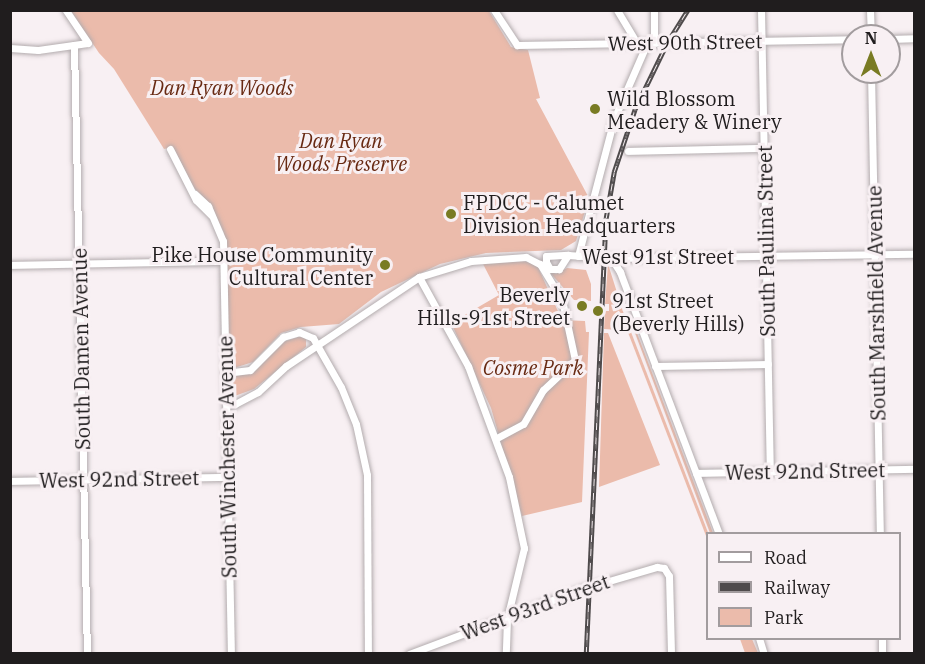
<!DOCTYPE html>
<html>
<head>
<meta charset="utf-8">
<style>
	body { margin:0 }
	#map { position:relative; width:925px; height:664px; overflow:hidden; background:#f8f0f3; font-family:"IBM Plex Serif",serif }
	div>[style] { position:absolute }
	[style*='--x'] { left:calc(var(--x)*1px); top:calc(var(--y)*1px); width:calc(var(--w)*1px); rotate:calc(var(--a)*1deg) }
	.green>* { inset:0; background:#ebbbab; transform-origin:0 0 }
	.roads { filter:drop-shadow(0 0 2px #b3acae) drop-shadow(0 0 2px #b3acae) }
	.minor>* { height:7px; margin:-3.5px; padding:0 3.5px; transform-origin:3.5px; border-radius:3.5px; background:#fff }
	.rail>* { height:4.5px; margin-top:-2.25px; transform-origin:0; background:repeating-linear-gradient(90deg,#f8f0f3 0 7px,#4f4b4c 0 14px); box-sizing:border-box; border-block:2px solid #4f4b4c }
	.dots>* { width:16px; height:16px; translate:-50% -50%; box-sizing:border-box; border:3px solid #f8f0f3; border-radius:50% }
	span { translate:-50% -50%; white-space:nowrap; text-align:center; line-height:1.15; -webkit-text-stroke:6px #f8f0f3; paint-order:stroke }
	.street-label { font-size:20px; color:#201d1e }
	.park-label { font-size:20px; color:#682912; font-style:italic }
	.poi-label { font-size:20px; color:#201d1e }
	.left { translate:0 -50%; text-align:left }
	.right { translate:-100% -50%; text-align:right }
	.frame { position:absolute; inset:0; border:12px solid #201d1e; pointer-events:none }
	.legend { position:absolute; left:706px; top:532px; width:195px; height:108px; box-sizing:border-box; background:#f8f0f3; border:2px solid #a29c9e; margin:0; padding:8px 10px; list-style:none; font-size:18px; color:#201d1e }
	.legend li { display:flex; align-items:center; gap:12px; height:30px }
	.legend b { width:30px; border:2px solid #a29c9e }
	.north { position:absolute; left:841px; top:24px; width:60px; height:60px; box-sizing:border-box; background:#f8f0f3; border:2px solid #a29c9e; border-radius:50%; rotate:0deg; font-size:16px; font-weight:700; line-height:24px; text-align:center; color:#201d1e }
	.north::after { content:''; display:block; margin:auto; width:21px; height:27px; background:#797b23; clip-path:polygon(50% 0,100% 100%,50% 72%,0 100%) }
</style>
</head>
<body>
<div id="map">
	<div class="green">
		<div style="clip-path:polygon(71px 11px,489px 11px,511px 47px,528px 50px,540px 98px,536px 99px,589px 198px,576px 241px,561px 250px,486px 253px,440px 264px,381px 292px,339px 324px,301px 327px,281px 333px,253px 362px,234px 368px,230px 363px,224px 233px,210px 204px,194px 188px,173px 147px,164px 149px,114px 69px,99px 53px)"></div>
		<div style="clip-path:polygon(521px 260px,537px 265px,562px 320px,585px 321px,586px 332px,589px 332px,582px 502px,522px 516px,491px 408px,451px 323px,499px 295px,483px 264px)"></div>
		<div style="clip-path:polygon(608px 264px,628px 327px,618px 330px,604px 329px,605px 311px,609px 311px,609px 304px,605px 304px)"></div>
		<div style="clip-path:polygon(567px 268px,586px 270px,591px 284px,591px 301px,574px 300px,547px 269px,556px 274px)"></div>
		<div style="left:631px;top:332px;width:217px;height:3px;rotate:69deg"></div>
		<div style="clip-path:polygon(604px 333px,608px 333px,660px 465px,599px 487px)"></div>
		<div style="clip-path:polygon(635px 333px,637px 333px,713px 533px,710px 533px)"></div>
		<div style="clip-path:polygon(301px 336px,306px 339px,306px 347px,254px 389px,232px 397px,232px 377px,254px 372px,283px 342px)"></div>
		<div style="clip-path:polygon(740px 639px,752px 639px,758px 653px,745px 653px)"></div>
	</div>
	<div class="roads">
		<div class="minor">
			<div style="--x:494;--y:10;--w:42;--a:56.7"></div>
			<div style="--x:517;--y:45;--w:336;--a:-1"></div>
			<div style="--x:617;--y:10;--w:39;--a:59"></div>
			<div style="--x:654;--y:10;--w:33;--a:90"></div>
			<div style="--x:761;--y:10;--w:462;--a:88.9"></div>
			<div style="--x:870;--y:10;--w:26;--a:88"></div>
			<div style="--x:889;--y:39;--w:25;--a:-2"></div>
			<div style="--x:74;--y:45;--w:609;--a:88.78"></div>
			<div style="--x:10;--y:48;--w:28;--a:4"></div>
			<div style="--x:38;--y:50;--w:50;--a:-8"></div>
			<div style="--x:88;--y:43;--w:40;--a:-124"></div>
			<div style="--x:871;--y:72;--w:462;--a:88.9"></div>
			<div style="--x:170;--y:149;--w:57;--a:63"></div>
			<div style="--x:196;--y:200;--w:21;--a:45"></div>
			<div style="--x:628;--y:151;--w:136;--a:-1.3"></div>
			<div style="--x:195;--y:194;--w:18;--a:43"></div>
			<div style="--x:208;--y:206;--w:38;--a:67"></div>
			<div style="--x:223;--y:241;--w:413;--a:88.9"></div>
			<div style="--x:568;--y:255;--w:17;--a:123"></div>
			<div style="--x:559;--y:269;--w:9;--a:180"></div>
			<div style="--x:550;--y:269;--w:8;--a:-120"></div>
			<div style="--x:546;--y:262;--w:6;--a:-90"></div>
			<div style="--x:546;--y:256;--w:22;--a:-3"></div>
			<div style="--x:568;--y:255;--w:43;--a:4"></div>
			<div style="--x:611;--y:258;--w:303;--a:-0.8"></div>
			<div style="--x:578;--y:256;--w:142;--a:-75.3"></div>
			<div style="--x:614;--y:119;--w:83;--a:-66.5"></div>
			<div style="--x:611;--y:258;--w:17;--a:57"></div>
			<div style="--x:620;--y:272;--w:280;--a:69.3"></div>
			<div style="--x:10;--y:265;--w:213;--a:-1.1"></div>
			<div style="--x:419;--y:277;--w:102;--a:61.2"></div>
			<div style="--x:468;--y:366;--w:118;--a:69.7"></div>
			<div style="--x:509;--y:477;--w:73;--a:78.1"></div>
			<div style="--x:524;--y:548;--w:73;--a:103.5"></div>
			<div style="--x:507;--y:619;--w:35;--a:92"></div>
			<div style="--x:655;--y:366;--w:113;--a:-1"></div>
			<div style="--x:225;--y:373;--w:25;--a:-7"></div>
			<div style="--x:250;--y:370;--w:47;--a:-45"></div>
			<div style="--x:283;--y:337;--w:17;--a:-17"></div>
			<div style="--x:299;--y:332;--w:15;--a:23"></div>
			<div style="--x:313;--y:338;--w:56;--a:60.3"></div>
			<div style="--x:341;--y:387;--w:40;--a:68"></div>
			<div style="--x:356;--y:424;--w:52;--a:77.8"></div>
			<div style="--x:367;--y:475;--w:179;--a:89.7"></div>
			<div style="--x:226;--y:403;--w:9;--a:6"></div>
			<div style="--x:235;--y:404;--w:26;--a:-28"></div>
			<div style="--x:258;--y:392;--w:38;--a:-43"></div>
			<div style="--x:286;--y:366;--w:160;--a:-33.8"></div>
			<div style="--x:419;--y:277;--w:54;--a:-17.1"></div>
			<div style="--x:471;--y:261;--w:55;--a:-4.2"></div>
			<div style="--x:526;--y:257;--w:16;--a:27"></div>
			<div style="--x:540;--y:264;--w:42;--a:58.6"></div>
			<div style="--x:562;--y:300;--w:61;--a:77.8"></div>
			<div style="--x:575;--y:360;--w:44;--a:136.8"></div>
			<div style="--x:543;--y:390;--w:39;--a:120"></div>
			<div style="--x:523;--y:424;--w:30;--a:152"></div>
			<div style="--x:696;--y:473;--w:218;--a:-1.1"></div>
			<div style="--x:10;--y:481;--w:218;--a:-1.1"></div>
			<div style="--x:759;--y:638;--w:17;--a:73"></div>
			<div style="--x:882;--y:638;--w:16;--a:90"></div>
			<div style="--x:409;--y:654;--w:188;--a:-20.6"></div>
			<div style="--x:585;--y:588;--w:75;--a:-16.3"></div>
			<div style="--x:657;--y:567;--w:7;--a:8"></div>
			<div style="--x:664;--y:568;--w:9;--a:58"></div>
			<div style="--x:669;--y:576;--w:78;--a:88.5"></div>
		</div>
	</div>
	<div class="rail">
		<div style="--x:586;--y:654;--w:436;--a:-87.4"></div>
		<div style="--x:606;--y:218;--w:47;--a:-80.1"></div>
		<div style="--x:614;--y:172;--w:66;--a:-71.6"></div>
		<div style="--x:635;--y:109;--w:73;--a:-64.1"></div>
		<div style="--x:667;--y:43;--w:39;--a:-58"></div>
	</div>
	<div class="dots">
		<div style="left:595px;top:109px;background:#797b23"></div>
		<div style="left:451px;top:214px;background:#797b23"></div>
		<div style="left:385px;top:265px;background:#797b23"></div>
		<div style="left:582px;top:306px;background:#797b23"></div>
		<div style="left:598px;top:311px;background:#797b23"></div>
	</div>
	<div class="street-label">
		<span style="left:685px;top:42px;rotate:-1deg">West 90th Street</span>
		<span style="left:766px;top:241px;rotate:-91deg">South Paulina Street</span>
		<span style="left:658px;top:256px">West 91st Street</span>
		<span style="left:876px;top:303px;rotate:-91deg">South Marshfield Avenue</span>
		<span style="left:81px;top:349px;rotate:-91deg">South Damen Avenue</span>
		<span style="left:227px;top:457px;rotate:-91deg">South Winchester Avenue</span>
		<span style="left:805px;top:471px;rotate:-1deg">West 92nd Street</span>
		<span style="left:119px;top:479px;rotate:-1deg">West 92nd Street</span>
		<span style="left:535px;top:607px;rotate:-20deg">West 93rd Street</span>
	</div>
	<div class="park-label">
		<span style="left:222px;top:87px">Dan Ryan Woods</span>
		<span style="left:341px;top:152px">Dan Ryan<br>Woods Preserve</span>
		<span style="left:533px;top:367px">Cosme Park</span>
	</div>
	<div class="poi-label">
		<span class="left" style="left:607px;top:110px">Wild Blossom<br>Meadery &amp; Winery</span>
		<span class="left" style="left:463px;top:214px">FPDCC - Calumet<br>Division Headquarters</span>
		<span class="right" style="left:373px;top:266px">Pike House Community<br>Cultural Center</span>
		<span class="right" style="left:570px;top:306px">Beverly<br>Hills-91st Street</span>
		<span class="left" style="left:612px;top:312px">91st Street<br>(Beverly Hills)</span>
	</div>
	<div class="frame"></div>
	<ul class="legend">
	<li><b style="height:8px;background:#fff"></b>Road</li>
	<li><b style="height:8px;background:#4f4b4c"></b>Railway</li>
	<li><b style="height:16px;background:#ebbbab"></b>Park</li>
	</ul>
	<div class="north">N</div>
</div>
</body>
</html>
